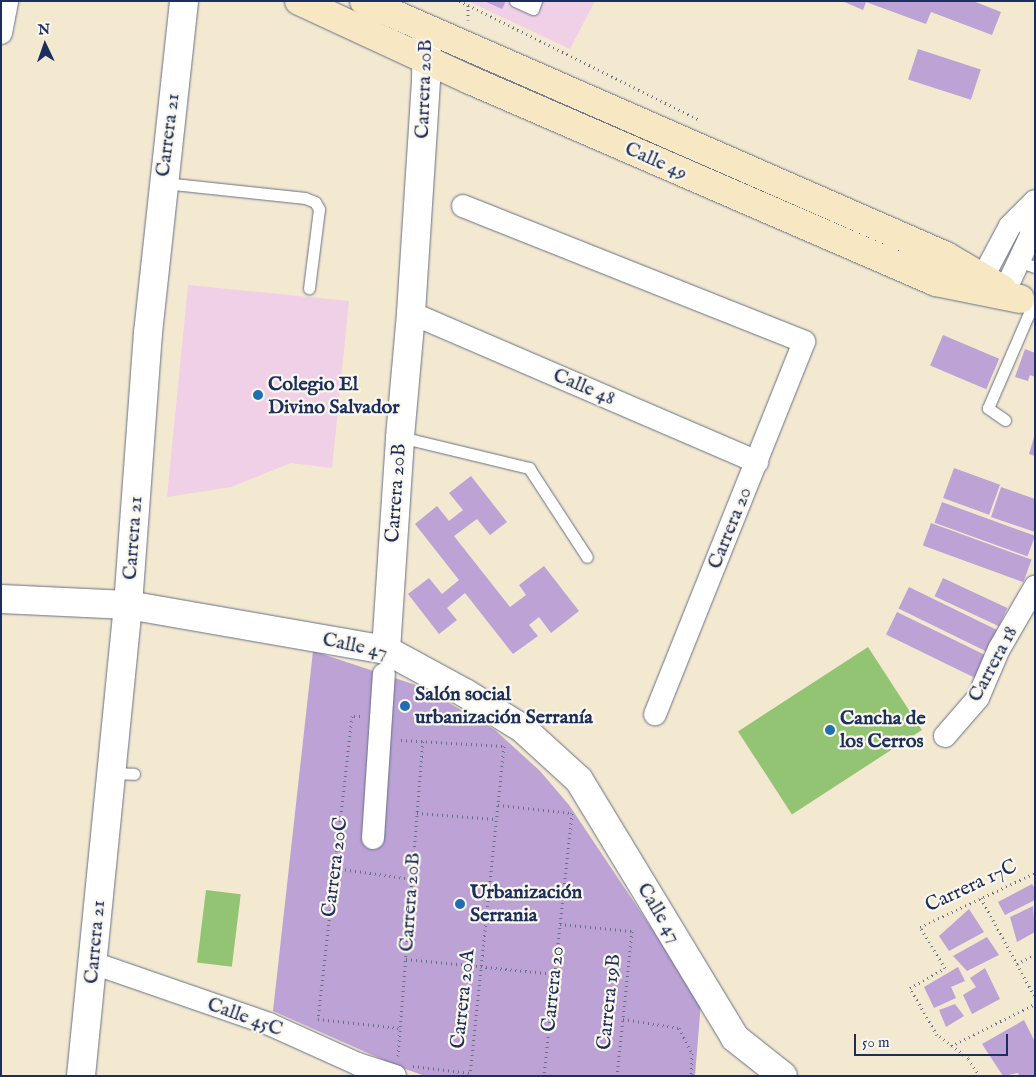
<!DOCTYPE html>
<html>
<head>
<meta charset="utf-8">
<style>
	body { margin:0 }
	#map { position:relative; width:1036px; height:1077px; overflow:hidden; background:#f3e9d1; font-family:"IM FELL English",serif }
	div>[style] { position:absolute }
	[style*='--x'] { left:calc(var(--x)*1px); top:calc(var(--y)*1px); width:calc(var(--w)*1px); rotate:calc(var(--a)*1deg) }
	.built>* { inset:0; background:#efd0e6 }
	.green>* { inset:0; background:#92c474; transform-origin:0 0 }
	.building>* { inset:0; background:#bca2d5; transform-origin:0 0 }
	.path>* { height:3px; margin-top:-1.5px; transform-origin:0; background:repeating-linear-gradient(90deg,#677086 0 1px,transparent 0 5px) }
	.roads { filter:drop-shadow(0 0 1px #677086) drop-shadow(0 0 1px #677086) }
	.service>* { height:11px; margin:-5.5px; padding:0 5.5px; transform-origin:5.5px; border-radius:5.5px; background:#fff }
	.minor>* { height:22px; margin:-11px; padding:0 11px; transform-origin:11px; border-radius:11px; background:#fff }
	.tertiary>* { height:28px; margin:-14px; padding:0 14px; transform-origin:14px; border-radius:14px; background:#fff }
	.secondary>* { height:28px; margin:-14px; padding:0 14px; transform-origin:14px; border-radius:14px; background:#f7e8c3 }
	.dots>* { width:14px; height:14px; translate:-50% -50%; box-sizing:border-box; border:2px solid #fbf7ec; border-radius:50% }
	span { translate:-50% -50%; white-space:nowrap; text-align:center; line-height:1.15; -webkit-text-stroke:4.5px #fbf7ec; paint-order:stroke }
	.street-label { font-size:20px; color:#1b2f5e }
	.poi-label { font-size:20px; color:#1b2f5e; font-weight:700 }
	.left { translate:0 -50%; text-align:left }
	.frame { position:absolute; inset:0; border:2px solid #1b2f5e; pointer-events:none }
	.north { position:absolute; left:20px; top:20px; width:50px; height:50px; -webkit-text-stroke:4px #fbf7ec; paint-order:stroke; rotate:357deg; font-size:14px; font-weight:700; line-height:20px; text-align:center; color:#1b2f5e }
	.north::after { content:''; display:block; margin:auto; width:18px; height:22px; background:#1b2f5e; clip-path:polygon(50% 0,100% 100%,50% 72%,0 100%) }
	.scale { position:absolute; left:854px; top:1034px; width:154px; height:22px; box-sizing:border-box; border:2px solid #1b2f5e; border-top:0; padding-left:6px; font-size:15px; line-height:18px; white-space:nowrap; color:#1b2f5e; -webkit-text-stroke:4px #fbf7ec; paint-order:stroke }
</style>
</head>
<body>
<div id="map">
	<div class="built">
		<div style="clip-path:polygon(468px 1px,595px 1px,570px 49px)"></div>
		<div style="clip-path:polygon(188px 285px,349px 301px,332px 468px,291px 463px,231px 487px,167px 497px)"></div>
	</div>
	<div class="green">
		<div style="left:868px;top:647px;width:99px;height:155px;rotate:57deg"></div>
		<div style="left:206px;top:890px;width:35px;height:73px;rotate:7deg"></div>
	</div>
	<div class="building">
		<div style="clip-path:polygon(484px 1px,506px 1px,502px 9px)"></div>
		<div style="clip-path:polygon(842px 1px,973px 1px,1001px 12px,992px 35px,931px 12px,926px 24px,866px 2px,863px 10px)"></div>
		<div style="left:918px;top:49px;width:66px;height:32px;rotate:18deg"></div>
		<div style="left:943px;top:335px;width:61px;height:33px;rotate:23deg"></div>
		<div style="clip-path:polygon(1025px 349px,1035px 353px,1035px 377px,1030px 375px,1028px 381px,1015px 377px)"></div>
		<div style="clip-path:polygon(1034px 437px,1035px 437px,1035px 456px,1029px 454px)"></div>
		<div style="left:954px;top:468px;width:49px;height:32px;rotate:20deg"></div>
		<div style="clip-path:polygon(471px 476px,507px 522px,490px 535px,477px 519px,454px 536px,510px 607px,526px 595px,519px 585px,544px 566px,579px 611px,551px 633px,539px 617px,529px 625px,538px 636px,513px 654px,465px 593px,447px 608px,457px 620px,439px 634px,408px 594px,429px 578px,442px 594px,459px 580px,415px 524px,437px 506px,449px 521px,463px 510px,449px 493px)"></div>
		<div style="clip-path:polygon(1001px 487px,1035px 499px,1035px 532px,991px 517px)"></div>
		<div style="left:942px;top:502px;width:99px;height:22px;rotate:20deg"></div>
		<div style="left:931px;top:523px;width:107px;height:24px;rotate:20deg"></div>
		<div style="left:943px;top:578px;width:71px;height:20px;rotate:25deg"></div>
		<div style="left:909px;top:587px;width:99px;height:24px;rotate:26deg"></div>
		<div style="left:897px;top:612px;width:102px;height:25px;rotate:26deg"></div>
		<div style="clip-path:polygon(313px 651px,422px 687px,495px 730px,540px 771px,569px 805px,701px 1002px,695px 1076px,425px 1076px,397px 1066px,273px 1011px)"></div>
		<div style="clip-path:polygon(1032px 884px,1035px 889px,1035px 900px,1005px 915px,998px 902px)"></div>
		<div style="clip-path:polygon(1033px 906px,1035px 932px,1017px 942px,1010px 917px)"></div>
		<div style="clip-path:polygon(969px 909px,984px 932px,949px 951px,939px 936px)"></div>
		<div style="clip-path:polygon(987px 937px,999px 955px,967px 971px,953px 956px)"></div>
		<div style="clip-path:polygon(958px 967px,965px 981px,951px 987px,956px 998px,934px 1008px,924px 987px)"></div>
		<div style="clip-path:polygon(985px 968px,1000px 999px,972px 1014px,963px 995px,976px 987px,970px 978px)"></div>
		<div style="clip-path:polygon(955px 1004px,964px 1016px,946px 1027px,939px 1010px)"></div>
		<div style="clip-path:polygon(1024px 1020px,1035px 1042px,1035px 1076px,1019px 1076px,1018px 1073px,1003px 1076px,982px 1044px)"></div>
	</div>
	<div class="path">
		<div style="--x:459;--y:1;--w:10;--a:24"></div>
		<div style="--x:468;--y:5;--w:15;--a:90"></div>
		<div style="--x:468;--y:5;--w:257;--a:26.4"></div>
		<div style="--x:360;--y:716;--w:8;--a:180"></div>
		<div style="--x:352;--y:716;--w:305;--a:96.4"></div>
		<div style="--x:318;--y:1019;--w:82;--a:6.3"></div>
		<div style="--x:401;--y:740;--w:103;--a:3.3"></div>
		<div style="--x:504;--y:746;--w:332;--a:95.9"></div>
		<div style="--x:498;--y:805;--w:74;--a:6.2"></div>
		<div style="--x:572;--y:813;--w:264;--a:96.1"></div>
		<div style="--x:417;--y:813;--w:79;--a:4.3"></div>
		<div style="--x:335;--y:868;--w:78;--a:8.1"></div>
		<div style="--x:981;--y:898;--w:113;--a:61.4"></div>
		<div style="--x:560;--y:924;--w:72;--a:5.6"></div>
		<div style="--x:632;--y:931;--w:146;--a:95.9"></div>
		<div style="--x:406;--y:959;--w:150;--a:5.7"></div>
		<div style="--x:1017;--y:964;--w:21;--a:-29"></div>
		<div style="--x:623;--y:1019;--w:57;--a:9.1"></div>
		<div style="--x:679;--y:1028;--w:28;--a:63"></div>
		<div style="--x:692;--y:1053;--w:23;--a:92"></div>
		<div style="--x:951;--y:1046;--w:94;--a:-26.6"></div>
		<div style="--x:398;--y:1056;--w:316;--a:-85.5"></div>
		<div style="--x:413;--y:1066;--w:57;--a:7"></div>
		<div style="--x:980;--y:1076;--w:22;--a:-124"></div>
		<div style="--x:968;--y:1058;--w:39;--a:-143"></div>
		<div style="--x:937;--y:1035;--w:54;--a:-119.9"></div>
		<div style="--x:910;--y:988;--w:40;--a:-29.7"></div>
		<div style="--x:945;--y:968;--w:48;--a:-121.4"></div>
		<div style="--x:920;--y:927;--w:127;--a:-25.2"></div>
	</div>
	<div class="roads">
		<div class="service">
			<div style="--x:515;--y:1;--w:20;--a:24"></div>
			<div style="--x:533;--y:9;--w:9;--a:-69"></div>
			<div style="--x:164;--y:183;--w:142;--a:6.1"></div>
			<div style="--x:305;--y:198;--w:11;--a:22"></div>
			<div style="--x:315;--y:202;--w:8;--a:60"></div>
			<div style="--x:319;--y:209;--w:80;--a:97.2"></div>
			<div style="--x:1019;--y:261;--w:17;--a:21"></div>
			<div style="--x:1005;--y:420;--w:21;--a:-145"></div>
			<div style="--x:988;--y:408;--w:113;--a:-66.6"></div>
			<div style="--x:400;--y:437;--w:133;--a:13.5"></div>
			<div style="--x:529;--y:468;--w:106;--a:56.9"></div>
			<div style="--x:110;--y:773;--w:24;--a:2"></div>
		</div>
		<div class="minor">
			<div style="--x:1;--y:33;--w:33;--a:-79"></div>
			<div style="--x:463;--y:206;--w:367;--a:21.7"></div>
			<div style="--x:804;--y:342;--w:401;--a:111.8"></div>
			<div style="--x:976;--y:290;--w:72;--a:-62"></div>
			<div style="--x:1010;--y:226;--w:35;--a:-45"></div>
			<div style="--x:1003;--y:295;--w:66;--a:-65"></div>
			<div style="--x:1031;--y:235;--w:23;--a:-80"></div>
			<div style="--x:411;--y:313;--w:377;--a:23.3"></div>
			<div style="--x:945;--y:736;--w:50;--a:-49"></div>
			<div style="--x:978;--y:698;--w:53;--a:-66.8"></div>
			<div style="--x:999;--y:649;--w:72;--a:-59.9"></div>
			<div style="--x:373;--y:838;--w:164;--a:-86.2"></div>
			<div style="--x:93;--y:963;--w:186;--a:19.1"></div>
			<div style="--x:269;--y:1024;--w:98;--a:24.2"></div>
			<div style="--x:358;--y:1064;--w:39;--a:18"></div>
		</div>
		<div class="tertiary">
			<div style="--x:1;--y:599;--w:127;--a:2.7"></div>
			<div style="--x:128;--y:605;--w:262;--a:9.9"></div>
			<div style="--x:386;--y:650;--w:90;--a:28.6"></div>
			<div style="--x:465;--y:693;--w:67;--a:31.6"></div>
			<div style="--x:522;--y:728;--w:77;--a:42.4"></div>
			<div style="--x:579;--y:780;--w:301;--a:58.8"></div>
			<div style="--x:735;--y:1038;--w:61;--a:38.4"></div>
			<div style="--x:386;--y:650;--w:213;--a:-86.2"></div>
			<div style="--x:400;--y:437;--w:124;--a:-84.9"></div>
			<div style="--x:411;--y:313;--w:234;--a:-86.3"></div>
			<div style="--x:426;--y:79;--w:50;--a:-88.9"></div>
			<div style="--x:81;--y:1076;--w:473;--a:-84.3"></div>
			<div style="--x:128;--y:605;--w:273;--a:-85.8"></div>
			<div style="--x:148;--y:333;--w:334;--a:-83.8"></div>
		</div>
		<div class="secondary">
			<div style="--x:299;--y:1;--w:188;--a:24.8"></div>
			<div style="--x:470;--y:80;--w:508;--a:23.44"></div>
			<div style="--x:936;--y:282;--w:86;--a:11.4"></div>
			<div style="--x:364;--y:1;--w:635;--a:23.66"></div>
			<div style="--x:946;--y:256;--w:65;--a:30.5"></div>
		</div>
	</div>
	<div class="dots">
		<div style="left:258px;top:395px;background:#1f6fb2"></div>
		<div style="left:405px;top:706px;background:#1f6fb2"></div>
		<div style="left:830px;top:730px;background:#1f6fb2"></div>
		<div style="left:460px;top:904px;background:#1f6fb2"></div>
	</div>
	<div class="street-label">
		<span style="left:424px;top:89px;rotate:-88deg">Carrera 20B</span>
		<span style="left:168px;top:135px;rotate:-83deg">Carrera 21</span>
		<span style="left:656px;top:161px;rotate:24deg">Calle 49</span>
		<span style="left:584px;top:387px;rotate:23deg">Calle 48</span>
		<span style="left:396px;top:493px;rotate:-86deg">Carrera 20B</span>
		<span style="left:730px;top:528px;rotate:-68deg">Carrera 20</span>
		<span style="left:133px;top:538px;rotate:-86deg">Carrera 21</span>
		<span style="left:355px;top:646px;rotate:12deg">Calle 47</span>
		<span style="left:993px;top:664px;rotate:-62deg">Carrera 18</span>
		<span style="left:335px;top:867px;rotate:-83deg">Carrera 20C</span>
		<span style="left:971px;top:886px;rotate:-25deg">Carrera 17C</span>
		<span style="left:410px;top:902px;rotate:-86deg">Carrera 20B</span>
		<span style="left:659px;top:913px;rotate:59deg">Calle 47</span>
		<span style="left:95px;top:942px;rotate:-85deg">Carrera 21</span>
		<span style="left:553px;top:989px;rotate:-84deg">Carrera 20</span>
		<span style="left:463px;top:999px;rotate:-84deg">Carrera 20A</span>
		<span style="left:609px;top:1002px;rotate:-84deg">Carrera 19B</span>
		<span style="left:245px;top:1017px;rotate:20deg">Calle 45C</span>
	</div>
	<div class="poi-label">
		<span class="left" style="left:268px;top:396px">Colegio El<br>Divino Salvador</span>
		<span class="left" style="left:415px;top:706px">Salón social<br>urbanización Serranía</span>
		<span class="left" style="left:840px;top:730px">Cancha de<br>los Cerros</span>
		<span class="left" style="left:470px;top:904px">Urbanización<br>Serrania</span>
	</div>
	<div class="frame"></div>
	<div class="north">N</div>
	<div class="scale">50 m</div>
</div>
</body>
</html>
